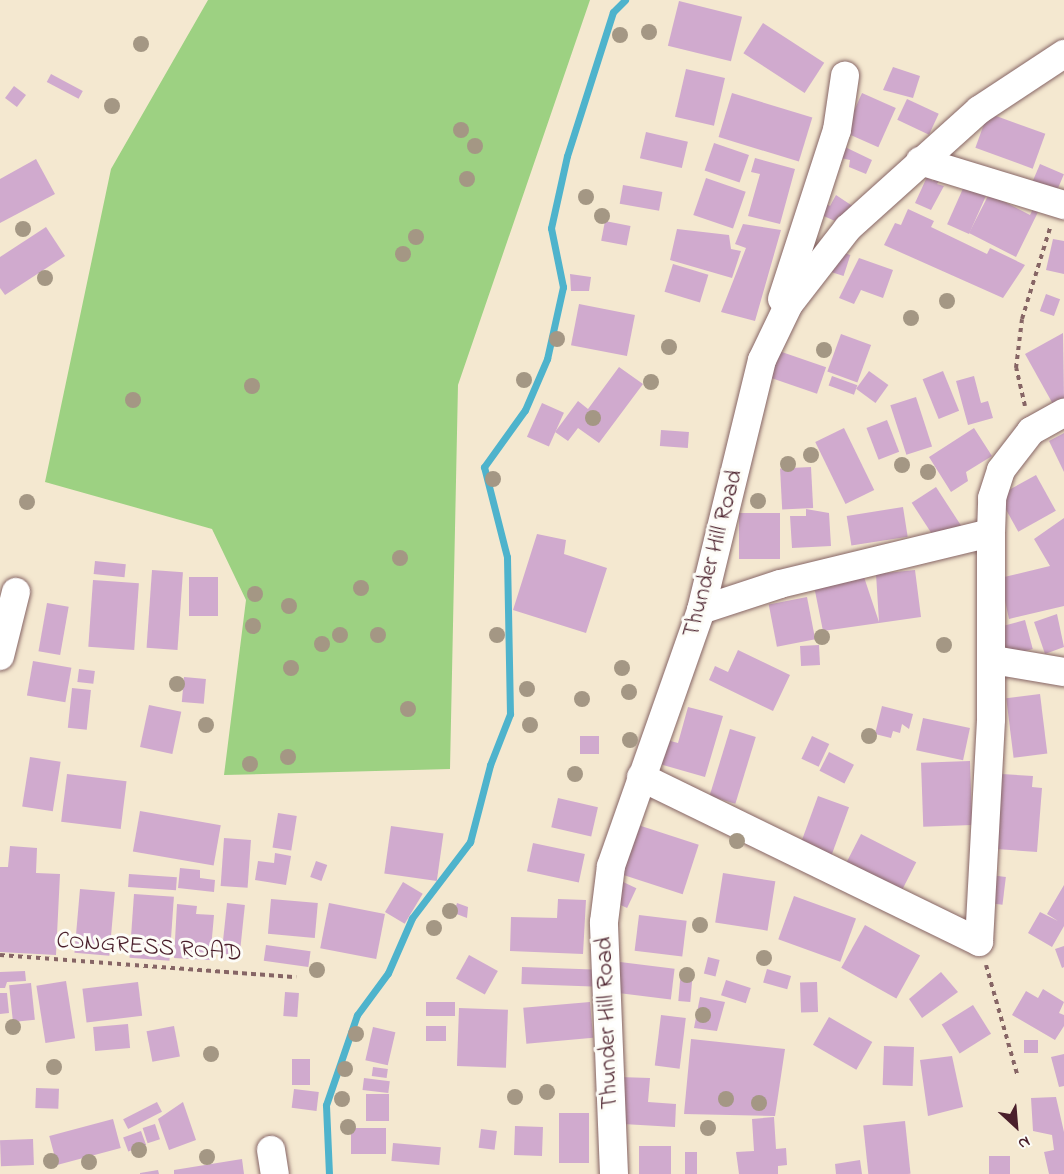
<!DOCTYPE html>
<html>
<head>
<meta charset="utf-8">
<style>
	body { margin:0 }
	#map { position:relative; width:1064px; height:1174px; overflow:hidden; background:#f4e8d0; font-family:"Indie Flower",sans-serif }
	div>[style] { position:absolute }
	[style*='--x'] { left:calc(var(--x)*1px); top:calc(var(--y)*1px); width:calc(var(--w)*1px); rotate:calc(var(--a)*1deg) }
	.green>* { inset:0; background:#9dd182 }
	.stream>* { height:7px; margin:-3.5px; padding:0 3.5px; transform-origin:3.5px; border-radius:3.5px; background:#4eb3cc }
	.building>* { inset:0; background:#d0aace; transform-origin:0 0 }
	.path>* { height:4px; margin-top:-2px; transform-origin:0; background:repeating-linear-gradient(90deg,#866565 0 4.5px,transparent 0 9px) }
	.roads { filter:drop-shadow(0 0 2px #866565) drop-shadow(0 0 2px #866565) }
	.minor>* { height:28px; margin:-14px; padding:0 14px; transform-origin:14px; border-radius:14px; background:#fff }
	.trees>* { width:16px; height:16px; margin:-8px; border-radius:50%; background:#a49784 }
	span { translate:-50% -50%; white-space:nowrap; text-align:center; line-height:1.15; -webkit-text-stroke:6px #fdfcf7; paint-order:stroke }
	.street-label { font-size:24px; color:#4a1f2b }
	.north { position:absolute; left:986px; top:1096px; width:60px; height:60px; -webkit-text-stroke:4px #fdfcf7; paint-order:stroke; rotate:154deg; font-size:16px; font-weight:700; line-height:24px; text-align:center; color:#4a1f2b }
	.north::after { content:''; display:block; margin:auto; width:21px; height:27px; background:#4a1f2b; clip-path:polygon(50% 0,100% 100%,50% 72%,0 100%) }
</style>
</head>
<body>
<div id="map">
	<div class="green">
		<div style="clip-path:polygon(208px 0,590px 0,458px 385px,450px 769px,224px 775px,246px 600px,212px 529px,45px 482px,111px 169px)"></div>
	</div>
	<div class="stream">
		<div style="--x:329;--y:1174;--w:69;--a:-92.5"></div>
		<div style="--x:326;--y:1105;--w:95;--a:-71"></div>
		<div style="--x:357;--y:1015;--w:52;--a:-53.6"></div>
		<div style="--x:388;--y:973;--w:60;--a:-66.4"></div>
		<div style="--x:412;--y:918;--w:96;--a:-52.7"></div>
		<div style="--x:470;--y:842;--w:80;--a:-75.4"></div>
		<div style="--x:490;--y:765;--w:55;--a:-68.6"></div>
		<div style="--x:510;--y:714;--w:157;--a:-91.1"></div>
		<div style="--x:507;--y:557;--w:93;--a:-104.3"></div>
		<div style="--x:484;--y:467;--w:70;--a:-54.3"></div>
		<div style="--x:525;--y:410;--w:56;--a:-66.7"></div>
		<div style="--x:547;--y:359;--w:74;--a:-77.5"></div>
		<div style="--x:563;--y:287;--w:60;--a:-101.5"></div>
		<div style="--x:551;--y:228;--w:74;--a:-77.5"></div>
		<div style="--x:567;--y:156;--w:151;--a:-72.3"></div>
		<div style="--x:613;--y:12;--w:17;--a:-45"></div>
	</div>
	<div class="building">
		<div style="left:679px;top:1px;width:65px;height:46px;rotate:14deg"></div>
		<div style="left:763px;top:23px;width:73px;height:36px;rotate:33deg"></div>
		<div style="clip-path:polygon(893px 67px,920px 76px,913px 98px,883px 90px)"></div>
		<div style="left:686px;top:69px;width:40px;height:49px;rotate:13deg"></div>
		<div style="left:51px;top:74px;width:36px;height:9px;rotate:28deg"></div>
		<div style="left:14px;top:86px;width:15px;height:15px;rotate:37deg"></div>
		<div style="left:732px;top:93px;width:84px;height:46px;rotate:17deg"></div>
		<div style="left:862px;top:93px;width:37px;height:43px;rotate:24deg"></div>
		<div style="left:907px;top:99px;width:35px;height:23px;rotate:25deg"></div>
		<div style="left:988px;top:113px;width:61px;height:37px;rotate:20deg"></div>
		<div style="left:646px;top:132px;width:43px;height:27px;rotate:13deg"></div>
		<div style="left:714px;top:143px;width:37px;height:29px;rotate:19deg"></div>
		<div style="clip-path:polygon(845px 147px,872px 160px,866px 174px,849px 167px,850px 160px,840px 158px)"></div>
		<div style="clip-path:polygon(755px 158px,795px 169px,780px 224px,748px 216px,760px 174px,751px 172px)"></div>
		<div style="clip-path:polygon(36px 159px,55px 194px,0 223px,0 179px)"></div>
		<div style="left:1040px;top:164px;width:26px;height:19px;rotate:23deg"></div>
		<div style="clip-path:polygon(938px 171px,944px 173px,937px 184px,944px 186px,931px 210px,915px 203px,927px 177px,933px 181px)"></div>
		<div style="left:706px;top:178px;width:42px;height:39px;rotate:19deg"></div>
		<div style="left:965px;top:184px;width:24px;height:44px;rotate:24deg"></div>
		<div style="left:623px;top:185px;width:40px;height:19px;rotate:10deg"></div>
		<div style="clip-path:polygon(989px 194px,1030px 215px,1034px 207px,1039px 210px,1016px 257px,969px 233px)"></div>
		<div style="clip-path:polygon(836px 195px,854px 207px,842px 224px,819px 214px,822px 202px,830px 206px)"></div>
		<div style="clip-path:polygon(908px 209px,934px 221px,931px 227px,987px 254px,990px 248px,1025px 265px,1003px 298px,884px 245px,895px 223px,901px 225px)"></div>
		<div style="left:605px;top:221px;width:26px;height:20px;rotate:11deg"></div>
		<div style="clip-path:polygon(743px 224px,781px 230px,755px 321px,721px 312px,746px 248px,735px 244px)"></div>
		<div style="clip-path:polygon(46px 227px,65px 256px,5px 295px,0 288px,0 257px)"></div>
		<div style="clip-path:polygon(677px 229px,729px 235px,731px 249px,741px 251px,732px 278px,670px 260px)"></div>
		<div style="clip-path:polygon(1053px 239px,1064px 241px,1064px 274px,1046px 270px)"></div>
		<div style="left:838px;top:251px;width:13px;height:22px;rotate:18deg"></div>
		<div style="clip-path:polygon(859px 258px,893px 270px,883px 298px,861px 290px,854px 304px,839px 298px)"></div>
		<div style="left:673px;top:264px;width:37px;height:29px;rotate:17deg"></div>
		<div style="clip-path:polygon(570px 274px,591px 277px,589px 291px,571px 291px)"></div>
		<div style="left:1046px;top:294px;width:15px;height:18px;rotate:20deg"></div>
		<div style="left:579px;top:304px;width:57px;height:42px;rotate:11deg"></div>
		<div style="clip-path:polygon(1063px 333px,1064px 401px,1054px 406px,1025px 354px)"></div>
		<div style="left:841px;top:334px;width:32px;height:40px;rotate:20deg"></div>
		<div style="left:776px;top:350px;width:53px;height:28px;rotate:19deg"></div>
		<div style="clip-path:polygon(619px 367px,643px 384px,599px 443px,578px 428px,568px 441px,555px 432px,578px 401px,588px 409px)"></div>
		<div style="left:869px;top:371px;width:24px;height:22px;rotate:36deg"></div>
		<div style="left:943px;top:371px;width:43px;height:22px;rotate:68deg"></div>
		<div style="left:832px;top:376px;width:27px;height:10px;rotate:20deg"></div>
		<div style="clip-path:polygon(974px 376px,981px 403px,988px 401px,993px 418px,968px 425px,956px 381px)"></div>
		<div style="left:916px;top:397px;width:52px;height:27px;rotate:72deg"></div>
		<div style="left:542px;top:403px;width:24px;height:37px;rotate:24deg"></div>
		<div style="left:887px;top:420px;width:34px;height:22px;rotate:69deg"></div>
		<div style="left:844px;top:428px;width:69px;height:32px;rotate:64deg"></div>
		<div style="clip-path:polygon(974px 428px,992px 456px,966px 472px,968px 481px,951px 492px,929px 457px)"></div>
		<div style="left:661px;top:430px;width:28px;height:16px;rotate:4deg"></div>
		<div style="clip-path:polygon(1064px 433px,1064px 472px,1049px 441px)"></div>
		<div style="left:811px;top:467px;width:41px;height:31px;rotate:87deg"></div>
		<div style="left:1036px;top:475px;width:41px;height:43px;rotate:61deg"></div>
		<div style="left:936px;top:487px;width:48px;height:29px;rotate:57deg"></div>
		<div style="left:903px;top:507px;width:30px;height:57px;rotate:81deg"></div>
		<div style="clip-path:polygon(806px 509px,829px 513px,831px 546px,792px 548px,790px 516px,806px 516px)"></div>
		<div style="left:739px;top:513px;width:41px;height:46px"></div>
		<div style="clip-path:polygon(1064px 518px,1064px 606px,1009px 619px,1000px 578px,1050px 566px,1034px 539px)"></div>
		<div style="clip-path:polygon(537px 534px,566px 540px,564px 554px,607px 568px,586px 633px,513px 610px)"></div>
		<div style="left:95px;top:561px;width:31px;height:13px;rotate:6deg"></div>
		<div style="left:152px;top:570px;width:31px;height:78px;rotate:4deg"></div>
		<div style="clip-path:polygon(915px 570px,921px 617px,823px 631px,814px 586px,864px 577px,879px 622px,876px 574px)"></div>
		<div style="left:218px;top:577px;width:39px;height:29px;rotate:90deg"></div>
		<div style="left:93px;top:580px;width:46px;height:67px;rotate:4deg"></div>
		<div style="left:807px;top:597px;width:43px;height:39px;rotate:79deg"></div>
		<div style="left:47px;top:603px;width:22px;height:49px;rotate:10deg"></div>
		<div style="clip-path:polygon(1057px 614px,1064px 647px,1045px 654px,1034px 622px)"></div>
		<div style="left:1025px;top:620px;width:30px;height:30px;rotate:75deg"></div>
		<div style="left:819px;top:645px;width:20px;height:19px;rotate:87deg"></div>
		<div style="clip-path:polygon(738px 650px,790px 675px,773px 711px,709px 680px,715px 666px,728px 672px)"></div>
		<div style="left:33px;top:661px;width:39px;height:35px;rotate:10deg"></div>
		<div style="left:79px;top:669px;width:16px;height:13px;rotate:7deg"></div>
		<div style="left:184px;top:677px;width:22px;height:25px;rotate:5deg"></div>
		<div style="left:72px;top:688px;width:19px;height:40px;rotate:6deg"></div>
		<div style="left:1040px;top:694px;width:60px;height:34px;rotate:83deg"></div>
		<div style="left:149px;top:705px;width:33px;height:43px;rotate:12deg"></div>
		<div style="clip-path:polygon(882px 706px,913px 714px,909px 729px,902px 724px,900px 733px,893px 731px,891px 738px,875px 734px)"></div>
		<div style="clip-path:polygon(688px 707px,723px 716px,705px 777px,656px 763px,663px 739px,678px 743px)"></div>
		<div style="left:923px;top:718px;width:48px;height:33px;rotate:12deg"></div>
		<div style="left:730px;top:729px;width:27px;height:70px;rotate:17deg"></div>
		<div style="left:580px;top:736px;width:19px;height:18px"></div>
		<div style="left:812px;top:736px;width:19px;height:25px;rotate:25deg"></div>
		<div style="left:829px;top:752px;width:28px;height:21px;rotate:27deg"></div>
		<div style="left:30px;top:757px;width:31px;height:50px;rotate:9deg"></div>
		<div style="left:970px;top:761px;width:64px;height:49px;rotate:88deg"></div>
		<div style="left:67px;top:774px;width:60px;height:48px;rotate:7deg"></div>
		<div style="clip-path:polygon(1002px 774px,1033px 776px,1032px 787px,1042px 788px,1037px 852px,996px 849px)"></div>
		<div style="left:818px;top:796px;width:33px;height:57px;rotate:20deg"></div>
		<div style="left:558px;top:798px;width:41px;height:30px;rotate:13deg"></div>
		<div style="left:140px;top:811px;width:82px;height:41px;rotate:10deg"></div>
		<div style="left:278px;top:813px;width:19px;height:35px;rotate:9deg"></div>
		<div style="left:635px;top:824px;width:67px;height:52px;rotate:18deg"></div>
		<div style="left:391px;top:826px;width:53px;height:48px;rotate:8deg"></div>
		<div style="left:861px;top:834px;width:62px;height:41px;rotate:27deg"></div>
		<div style="left:224px;top:838px;width:27px;height:48px;rotate:4deg"></div>
		<div style="left:533px;top:843px;width:53px;height:29px;rotate:12deg"></div>
		<div style="clip-path:polygon(10px 846px,37px 848px,36px 873px,60px 874px,56px 955px,0 952px,0 867px,8px 867px)"></div>
		<div style="clip-path:polygon(275px 853px,291px 856px,286px 885px,255px 880px,258px 861px,274px 863px)"></div>
		<div style="left:316px;top:861px;width:12px;height:17px;rotate:20deg"></div>
		<div style="clip-path:polygon(180px 868px,200px 870px,200px 878px,215px 880px,214px 892px,178px 888px)"></div>
		<div style="left:723px;top:873px;width:53px;height:50px;rotate:9deg"></div>
		<div style="left:129px;top:874px;width:48px;height:13px;rotate:4deg"></div>
		<div style="left:990px;top:875px;width:16px;height:28px;rotate:7deg"></div>
		<div style="left:621px;top:881px;width:17px;height:22px;rotate:25deg"></div>
		<div style="left:403px;top:882px;width:23px;height:35px;rotate:31deg"></div>
		<div style="clip-path:polygon(1064px 885px,1064px 926px,1052px 947px,1028px 933px,1040px 912px,1058px 921px,1047px 914px)"></div>
		<div style="left:80px;top:889px;width:35px;height:64px;rotate:5deg"></div>
		<div style="left:134px;top:894px;width:40px;height:64px;rotate:4deg"></div>
		<div style="left:794px;top:896px;width:66px;height:46px;rotate:20deg"></div>
		<div style="left:271px;top:899px;width:47px;height:35px;rotate:5deg"></div>
		<div style="clip-path:polygon(558px 899px,586px 900px,583px 954px,510px 951px,511px 917px,557px 918px)"></div>
		<div style="left:227px;top:903px;width:18px;height:51px;rotate:6deg"></div>
		<div style="left:329px;top:903px;width:57px;height:46px;rotate:11deg"></div>
		<div style="clip-path:polygon(457px 903px,468px 907px,467px 918px,454px 913px)"></div>
		<div style="clip-path:polygon(177px 904px,197px 906px,196px 914px,214px 915px,210px 960px,174px 958px)"></div>
		<div style="left:639px;top:915px;width:48px;height:36px;rotate:7deg"></div>
		<div style="left:865px;top:925px;width:63px;height:49px;rotate:29deg"></div>
		<div style="left:266px;top:945px;width:45px;height:16px;rotate:8deg"></div>
		<div style="clip-path:polygon(1064px 946px,1064px 967px,1062px 968px,1055px 949px)"></div>
		<div style="left:469px;top:955px;width:33px;height:27px;rotate:29deg"></div>
		<div style="left:708px;top:957px;width:12px;height:17px;rotate:14deg"></div>
		<div style="left:620px;top:962px;width:55px;height:31px;rotate:7deg"></div>
		<div style="left:522px;top:967px;width:71px;height:17px;rotate:2deg"></div>
		<div style="left:767px;top:969px;width:25px;height:14px;rotate:16deg"></div>
		<div style="left:681px;top:970px;width:12px;height:31px;rotate:5deg"></div>
		<div style="clip-path:polygon(25px 971px,26px 981px,7px 982px,5px 988px,0 988px,0 972px)"></div>
		<div style="clip-path:polygon(941px 972px,958px 992px,922px 1018px,909px 999px)"></div>
		<div style="left:726px;top:980px;width:26px;height:16px;rotate:18deg"></div>
		<div style="left:66px;top:981px;width:58px;height:30px;rotate:81deg"></div>
		<div style="left:138px;top:982px;width:34px;height:56px;rotate:83deg"></div>
		<div style="left:817px;top:982px;width:30px;height:17px;rotate:88deg"></div>
		<div style="left:31px;top:983px;width:37px;height:22px;rotate:84deg"></div>
		<div style="clip-path:polygon(1043px 989px,1064px 1002px,1059px 1013px,1064px 1015px,1064px 1026px,1055px 1040px,1012px 1015px,1026px 991px,1038px 998px)"></div>
		<div style="left:285px;top:992px;width:14px;height:24px;rotate:4deg"></div>
		<div style="clip-path:polygon(0 993px,7px 993px,9px 1013px,0 1014px)"></div>
		<div style="clip-path:polygon(700px 997px,725px 1002px,717px 1031px,694px 1028px)"></div>
		<div style="left:426px;top:1002px;width:29px;height:14px"></div>
		<div style="left:590px;top:1002px;width:36px;height:67px;rotate:85deg"></div>
		<div style="left:973px;top:1005px;width:34px;height:37px;rotate:58deg"></div>
		<div style="left:459px;top:1008px;width:49px;height:58px;rotate:2deg"></div>
		<div style="left:661px;top:1015px;width:25px;height:51px;rotate:7deg"></div>
		<div style="left:829px;top:1017px;width:50px;height:32px;rotate:30deg"></div>
		<div style="left:128px;top:1024px;width:24px;height:35px;rotate:85deg"></div>
		<div style="left:174px;top:1026px;width:31px;height:28px;rotate:79deg"></div>
		<div style="left:426px;top:1026px;width:20px;height:15px"></div>
		<div style="left:373px;top:1027px;width:23px;height:34px;rotate:13deg"></div>
		<div style="clip-path:polygon(691px 1039px,785px 1049px,775px 1116px,684px 1114px)"></div>
		<div style="left:1024px;top:1040px;width:14px;height:13px"></div>
		<div style="left:884px;top:1046px;width:30px;height:39px;rotate:2deg"></div>
		<div style="clip-path:polygon(1064px 1054px,1064px 1086px,1059px 1087px,1051px 1057px)"></div>
		<div style="clip-path:polygon(952px 1056px,963px 1107px,928px 1116px,920px 1060px)"></div>
		<div style="left:292px;top:1059px;width:18px;height:26px"></div>
		<div style="left:373px;top:1067px;width:15px;height:9px;rotate:8deg"></div>
		<div style="clip-path:polygon(619px 1077px,650px 1078px,648px 1102px,676px 1104px,675px 1127px,623px 1124px)"></div>
		<div style="left:364px;top:1078px;width:26px;height:12px;rotate:7deg"></div>
		<div style="left:36px;top:1088px;width:23px;height:20px;rotate:2deg"></div>
		<div style="left:294px;top:1089px;width:25px;height:19px;rotate:7deg"></div>
		<div style="left:366px;top:1094px;width:23px;height:27px"></div>
		<div style="clip-path:polygon(1056px 1097px,1064px 1132px,1064px 1174px,1049px 1174px,1044px 1152px,1054px 1150px,1052px 1135px,1033px 1131px,1031px 1098px)"></div>
		<div style="left:157px;top:1102px;width:11px;height:38px;rotate:63deg"></div>
		<div style="clip-path:polygon(183px 1102px,196px 1140px,169px 1150px,158px 1119px)"></div>
		<div style="left:559px;top:1113px;width:30px;height:50px"></div>
		<div style="clip-path:polygon(774px 1117px,776px 1149px,786px 1148px,787px 1165px,778px 1166px,778px 1174px,739px 1174px,736px 1152px,754px 1151px,752px 1119px)"></div>
		<div style="left:113px;top:1119px;width:30px;height:66px;rotate:75deg"></div>
		<div style="left:905px;top:1121px;width:53px;height:42px;rotate:84deg"></div>
		<div style="left:155px;top:1124px;width:16px;height:13px;rotate:72deg"></div>
		<div style="left:515px;top:1126px;width:28px;height:29px;rotate:2deg"></div>
		<div style="left:351px;top:1128px;width:35px;height:26px"></div>
		<div style="left:481px;top:1129px;width:16px;height:19px;rotate:7deg"></div>
		<div style="left:141px;top:1131px;width:15px;height:19px;rotate:70deg"></div>
		<div style="left:33px;top:1139px;width:26px;height:33px;rotate:88deg"></div>
		<div style="left:393px;top:1143px;width:48px;height:18px;rotate:5deg"></div>
		<div style="left:639px;top:1146px;width:32px;height:28px"></div>
		<div style="left:697px;top:1152px;width:22px;height:12px;rotate:90deg"></div>
		<div style="left:1010px;top:1156px;width:18px;height:21px;rotate:90deg"></div>
		<div style="clip-path:polygon(242px 1159px,244px 1174px,174px 1174px,174px 1170px)"></div>
		<div style="clip-path:polygon(860px 1160px,862px 1174px,836px 1174px,835px 1164px)"></div>
		<div style="clip-path:polygon(158px 1170px,159px 1174px,140px 1174px,140px 1173px)"></div>
	</div>
	<div class="path">
		<div style="--x:1025;--y:406;--w:39;--a:-103"></div>
		<div style="--x:1016;--y:368;--w:49;--a:-83"></div>
		<div style="--x:1022;--y:319;--w:98;--a:-72.9"></div>
		<div style="--x:0;--y:955;--w:297;--a:4.3"></div>
		<div style="--x:986;--y:965;--w:116;--a:74.1"></div>
	</div>
	<div class="roads">
		<div class="minor">
			<div style="--x:920;--y:161;--w:151;--a:17"></div>
			<div style="--x:782;--y:299;--w:178;--a:-72"></div>
			<div style="--x:837;--y:130;--w:55;--a:-81.6"></div>
			<div style="--x:701;--y:610;--w:83;--a:-18.2"></div>
			<div style="--x:780;--y:584;--w:217;--a:-13.6"></div>
			<div style="--x:991;--y:533;--w:35;--a:-88"></div>
			<div style="--x:992;--y:498;--w:29;--a:-72"></div>
			<div style="--x:1001;--y:470;--w:49;--a:-52.4"></div>
			<div style="--x:1031;--y:431;--w:38;--a:-29"></div>
			<div style="--x:0;--y:656;--w:66;--a:-76"></div>
			<div style="--x:993;--y:660;--w:72;--a:9.6"></div>
			<div style="--x:641;--y:777;--w:376;--a:26"></div>
			<div style="--x:979;--y:942;--w:223;--a:-86.9"></div>
			<div style="--x:991;--y:719;--w:186;--a:-90"></div>
			<div style="--x:271;--y:1150;--w:24;--a:81"></div>
			<div style="--x:614;--y:1174;--w:252;--a:-92.3"></div>
			<div style="--x:604;--y:922;--w:56;--a:-82.9"></div>
			<div style="--x:611;--y:866;--w:271;--a:-70.6"></div>
			<div style="--x:701;--y:610;--w:257;--a:-76.3"></div>
			<div style="--x:762;--y:360;--w:62;--a:-64.3"></div>
			<div style="--x:789;--y:304;--w:96;--a:-52.2"></div>
			<div style="--x:848;--y:228;--w:176;--a:-42"></div>
			<div style="--x:979;--y:110;--w:102;--a:-33.4"></div>
		</div>
	</div>
	<div class="trees">
		<div style="left:649px;top:32px"></div>
		<div style="left:620px;top:35px"></div>
		<div style="left:141px;top:44px"></div>
		<div style="left:112px;top:106px"></div>
		<div style="left:461px;top:130px"></div>
		<div style="left:475px;top:146px"></div>
		<div style="left:467px;top:179px"></div>
		<div style="left:586px;top:197px"></div>
		<div style="left:602px;top:216px"></div>
		<div style="left:23px;top:229px"></div>
		<div style="left:416px;top:237px"></div>
		<div style="left:403px;top:254px"></div>
		<div style="left:45px;top:278px"></div>
		<div style="left:947px;top:301px"></div>
		<div style="left:911px;top:318px"></div>
		<div style="left:557px;top:339px"></div>
		<div style="left:669px;top:347px"></div>
		<div style="left:824px;top:350px"></div>
		<div style="left:524px;top:380px"></div>
		<div style="left:651px;top:382px"></div>
		<div style="left:252px;top:386px"></div>
		<div style="left:133px;top:400px"></div>
		<div style="left:593px;top:418px"></div>
		<div style="left:811px;top:455px"></div>
		<div style="left:788px;top:464px"></div>
		<div style="left:902px;top:465px"></div>
		<div style="left:928px;top:472px"></div>
		<div style="left:493px;top:479px"></div>
		<div style="left:758px;top:501px"></div>
		<div style="left:27px;top:502px"></div>
		<div style="left:400px;top:558px"></div>
		<div style="left:361px;top:588px"></div>
		<div style="left:255px;top:594px"></div>
		<div style="left:289px;top:606px"></div>
		<div style="left:253px;top:626px"></div>
		<div style="left:340px;top:635px"></div>
		<div style="left:378px;top:635px"></div>
		<div style="left:497px;top:635px"></div>
		<div style="left:822px;top:637px"></div>
		<div style="left:322px;top:644px"></div>
		<div style="left:944px;top:645px"></div>
		<div style="left:291px;top:668px"></div>
		<div style="left:622px;top:668px"></div>
		<div style="left:177px;top:684px"></div>
		<div style="left:527px;top:689px"></div>
		<div style="left:629px;top:692px"></div>
		<div style="left:582px;top:699px"></div>
		<div style="left:408px;top:709px"></div>
		<div style="left:206px;top:725px"></div>
		<div style="left:530px;top:725px"></div>
		<div style="left:869px;top:736px"></div>
		<div style="left:630px;top:740px"></div>
		<div style="left:288px;top:757px"></div>
		<div style="left:250px;top:764px"></div>
		<div style="left:575px;top:774px"></div>
		<div style="left:737px;top:841px"></div>
		<div style="left:450px;top:911px"></div>
		<div style="left:700px;top:925px"></div>
		<div style="left:434px;top:928px"></div>
		<div style="left:764px;top:958px"></div>
		<div style="left:317px;top:970px"></div>
		<div style="left:687px;top:975px"></div>
		<div style="left:703px;top:1015px"></div>
		<div style="left:13px;top:1027px"></div>
		<div style="left:356px;top:1034px"></div>
		<div style="left:211px;top:1054px"></div>
		<div style="left:54px;top:1067px"></div>
		<div style="left:345px;top:1069px"></div>
		<div style="left:547px;top:1092px"></div>
		<div style="left:515px;top:1097px"></div>
		<div style="left:342px;top:1099px"></div>
		<div style="left:726px;top:1099px"></div>
		<div style="left:759px;top:1103px"></div>
		<div style="left:348px;top:1127px"></div>
		<div style="left:708px;top:1128px"></div>
		<div style="left:139px;top:1150px"></div>
		<div style="left:207px;top:1157px"></div>
		<div style="left:51px;top:1161px"></div>
		<div style="left:89px;top:1162px"></div>
	</div>
	<div class="street-label">
		<span style="left:714px;top:554px;rotate:-75deg">Thunder Hill Road</span>
		<span style="left:149px;top:948px;rotate:4deg">CONGRESS ROAD</span>
		<span style="left:608px;top:1023px;rotate:-92deg">Thunder Hill Road</span>
	</div>
	<div class="north">N</div>
</div>
</body>
</html>
